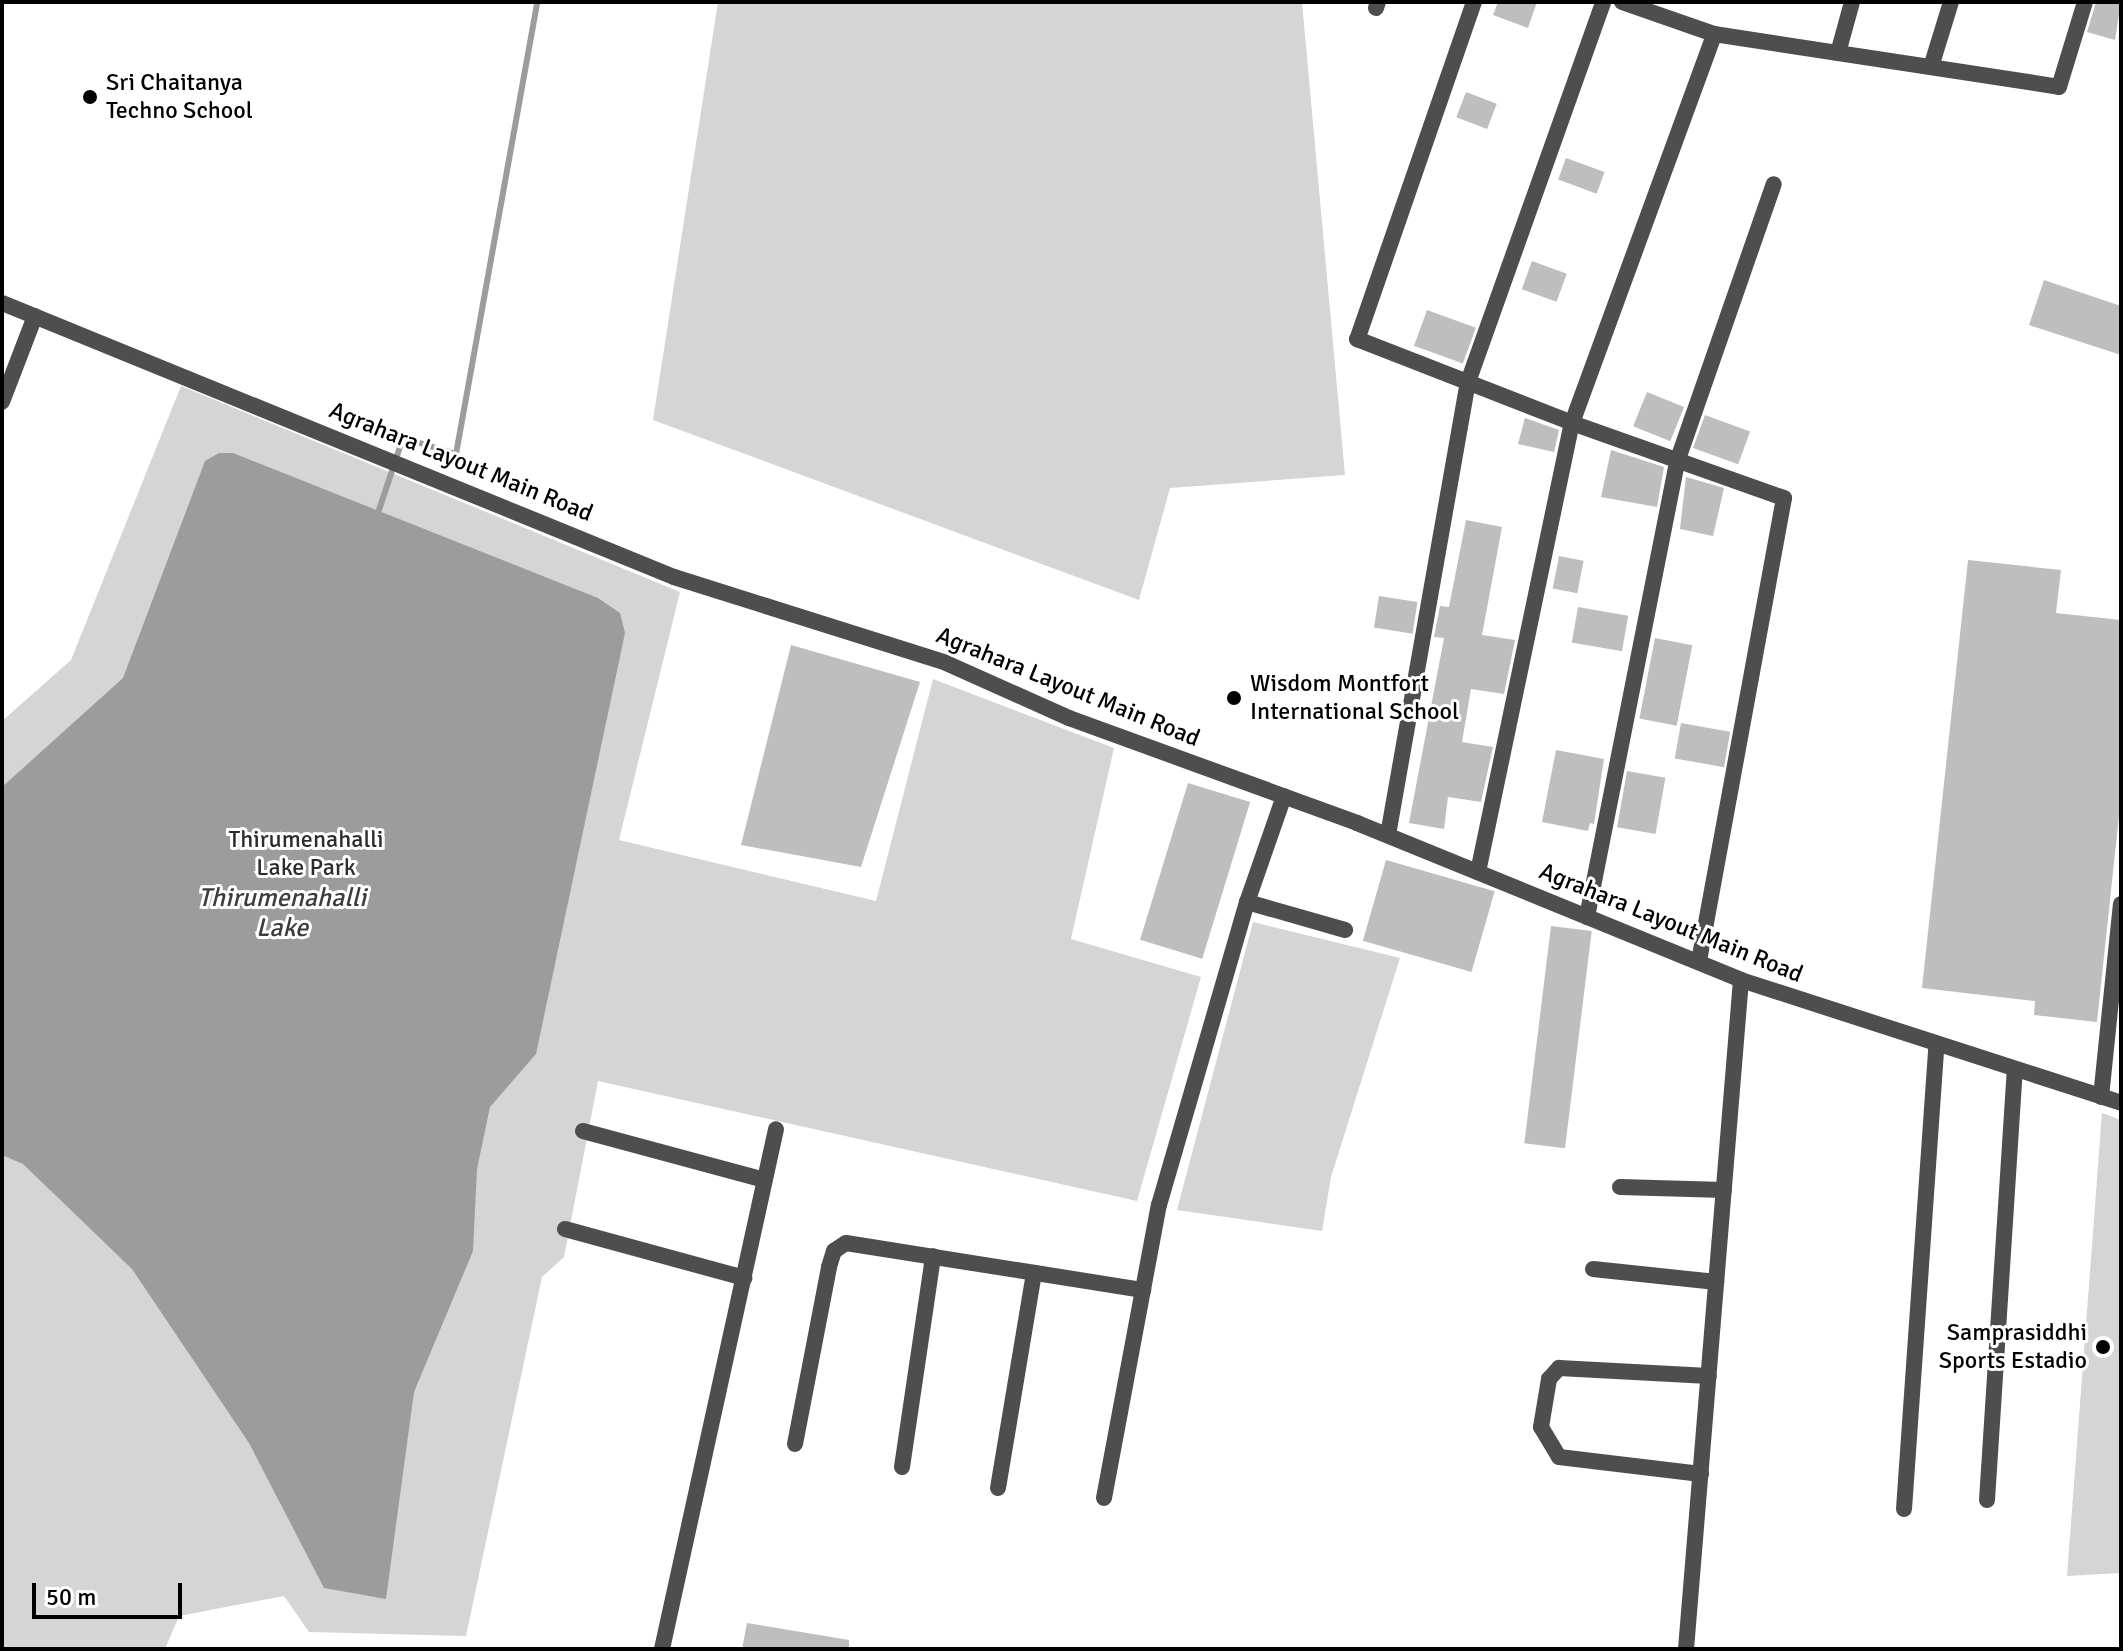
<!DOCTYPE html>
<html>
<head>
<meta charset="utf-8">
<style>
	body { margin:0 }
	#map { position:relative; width:2123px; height:1651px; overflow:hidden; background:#fff; font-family:Signika,sans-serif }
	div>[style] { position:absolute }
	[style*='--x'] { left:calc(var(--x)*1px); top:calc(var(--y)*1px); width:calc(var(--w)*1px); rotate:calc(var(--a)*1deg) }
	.green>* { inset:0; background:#d5d5d5 }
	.water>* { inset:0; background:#9c9c9c }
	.stream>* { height:6px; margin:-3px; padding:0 3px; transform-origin:3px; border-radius:3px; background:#9c9c9c }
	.building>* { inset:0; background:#bebebe; transform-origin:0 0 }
	.minor>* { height:16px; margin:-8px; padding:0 8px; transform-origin:8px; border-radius:8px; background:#4e4e4e }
	.tertiary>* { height:16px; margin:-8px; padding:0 8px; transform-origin:8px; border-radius:8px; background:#4e4e4e }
	.dots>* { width:22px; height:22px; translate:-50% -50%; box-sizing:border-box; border:4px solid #fff; border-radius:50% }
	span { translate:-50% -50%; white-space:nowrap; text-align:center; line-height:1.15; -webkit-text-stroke:6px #fff; paint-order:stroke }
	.poi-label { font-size:24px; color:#000 }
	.left { translate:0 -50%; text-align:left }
	.right { translate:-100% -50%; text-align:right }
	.street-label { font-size:24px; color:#000 }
	.park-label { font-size:24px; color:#2c2c2c }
	.water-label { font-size:26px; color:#3d3d3d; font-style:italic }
	.frame { position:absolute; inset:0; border:4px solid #000; pointer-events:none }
	.scale { position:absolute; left:32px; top:1583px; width:150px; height:36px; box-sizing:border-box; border:4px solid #000; border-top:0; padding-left:10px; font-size:24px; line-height:28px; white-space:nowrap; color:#000; -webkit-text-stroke:6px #fff; paint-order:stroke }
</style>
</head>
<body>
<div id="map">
	<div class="green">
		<div style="clip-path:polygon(718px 2px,1302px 2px,1345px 475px,1170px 488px,1139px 600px,653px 420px)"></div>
		<div style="clip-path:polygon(181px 386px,680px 592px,619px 840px,876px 901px,933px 679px,1114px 748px,1071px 939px,1201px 977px,1137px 1201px,598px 1081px,564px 1257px,542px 1277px,466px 1636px,309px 1632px,284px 1596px,179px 1616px,165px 1649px,2px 1649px,2px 721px,71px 660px)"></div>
		<div style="clip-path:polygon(1253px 922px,1400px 958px,1331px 1177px,1322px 1231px,1177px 1210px)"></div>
		<div style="clip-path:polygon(2102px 1113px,2121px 1120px,2121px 1573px,2067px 1576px)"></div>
	</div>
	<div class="water">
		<div style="clip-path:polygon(219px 453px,233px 453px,598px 598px,620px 613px,625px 633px,536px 1054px,490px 1107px,477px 1169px,473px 1251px,414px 1392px,386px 1599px,324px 1588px,249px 1443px,132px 1269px,23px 1164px,2px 1155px,2px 787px,123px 678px,205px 461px)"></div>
	</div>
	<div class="stream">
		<div style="--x:379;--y:510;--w:76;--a:-71.6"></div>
		<div style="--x:403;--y:438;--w:55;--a:16.8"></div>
		<div style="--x:456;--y:454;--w:459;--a:-79.8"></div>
	</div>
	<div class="building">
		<div style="clip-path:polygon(1498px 2px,1537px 2px,1528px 28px,1493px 15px)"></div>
		<div style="clip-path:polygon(2096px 2px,2121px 2px,2115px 40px,2087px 32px)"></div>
		<div style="left:1466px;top:92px;width:33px;height:27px;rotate:21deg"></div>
		<div style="left:1566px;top:158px;width:41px;height:23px;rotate:20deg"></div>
		<div style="left:1532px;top:261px;width:37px;height:30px;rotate:20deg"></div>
		<div style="clip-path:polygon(2044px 280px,2121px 306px,2121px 355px,2029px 325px)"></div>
		<div style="left:1427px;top:310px;width:52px;height:38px;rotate:20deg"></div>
		<div style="left:1647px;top:392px;width:40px;height:37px;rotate:22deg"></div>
		<div style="left:1705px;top:415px;width:48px;height:35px;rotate:20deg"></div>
		<div style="clip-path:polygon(1525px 418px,1559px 430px,1554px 452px,1518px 444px)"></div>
		<div style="clip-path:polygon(1611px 450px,1664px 467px,1657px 507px,1601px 497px)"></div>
		<div style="clip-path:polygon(1686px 477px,1724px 488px,1713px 536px,1680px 529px)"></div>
		<div style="clip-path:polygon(1466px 520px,1502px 527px,1482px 635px,1515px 640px,1504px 694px,1471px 689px,1462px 742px,1493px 747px,1481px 802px,1448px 797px,1444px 829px,1409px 823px,1444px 638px,1434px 637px,1440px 606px,1449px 607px)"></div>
		<div style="left:1559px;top:556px;width:25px;height:33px;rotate:11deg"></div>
		<div style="clip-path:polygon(1968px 560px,2061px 570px,2056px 613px,2121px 620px,2121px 797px,2097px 1022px,2034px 1015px,2035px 1001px,1922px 988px)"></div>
		<div style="left:1379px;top:596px;width:39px;height:32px;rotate:9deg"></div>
		<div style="left:1578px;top:607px;width:51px;height:36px;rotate:10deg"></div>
		<div style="left:1655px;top:638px;width:38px;height:82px;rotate:11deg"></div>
		<div style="clip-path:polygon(791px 645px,920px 682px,861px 867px,741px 845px)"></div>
		<div style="left:1681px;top:723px;width:50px;height:36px;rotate:10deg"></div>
		<div style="clip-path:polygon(1556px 750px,1604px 759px,1594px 824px,1590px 823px,1588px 831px,1542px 822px)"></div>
		<div style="left:1627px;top:771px;width:39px;height:57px;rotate:10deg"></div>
		<div style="left:1188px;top:783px;width:65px;height:164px;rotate:17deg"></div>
		<div style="left:1386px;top:860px;width:113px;height:84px;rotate:16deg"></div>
		<div style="left:1551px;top:926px;width:41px;height:219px;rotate:7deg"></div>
		<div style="clip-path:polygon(747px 1623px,849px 1640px,849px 1649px,742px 1649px)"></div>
	</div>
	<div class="minor">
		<div style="--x:1474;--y:2;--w:357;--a:109.1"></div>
		<div style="--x:1357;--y:339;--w:231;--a:21.3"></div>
		<div style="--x:1572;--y:423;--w:225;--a:19.5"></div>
		<div style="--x:1784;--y:498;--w:472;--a:100.4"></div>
		<div style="--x:1622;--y:2;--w:97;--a:19.2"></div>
		<div style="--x:1714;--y:34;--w:349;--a:8.7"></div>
		<div style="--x:2059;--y:87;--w:89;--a:-73"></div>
		<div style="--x:1376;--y:8;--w:6;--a:-72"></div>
		<div style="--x:1838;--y:53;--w:53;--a:-74.6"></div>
		<div style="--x:1931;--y:67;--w:68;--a:-72.9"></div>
		<div style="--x:2;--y:402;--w:92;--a:-69"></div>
		<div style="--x:1284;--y:796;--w:112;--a:109.2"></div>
		<div style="--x:1247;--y:902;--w:102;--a:15.9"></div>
		<div style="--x:1388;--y:835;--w:460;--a:-80"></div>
		<div style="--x:1468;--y:382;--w:403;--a:-70.4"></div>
		<div style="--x:1478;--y:872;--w:459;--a:-78.2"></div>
		<div style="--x:1572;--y:423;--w:414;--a:-69.9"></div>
		<div style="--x:1587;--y:917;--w:467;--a:-78.8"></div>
		<div style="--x:1678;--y:459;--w:291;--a:-70.8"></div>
		<div style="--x:2101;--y:1097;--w:194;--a:-84.1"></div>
		<div style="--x:583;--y:1131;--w:188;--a:15.1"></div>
		<div style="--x:1620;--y:1187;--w:104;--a:1.7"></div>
		<div style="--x:565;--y:1229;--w:186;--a:15.3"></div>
		<div style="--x:1593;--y:1269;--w:124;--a:6"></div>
		<div style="--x:795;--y:1444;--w:180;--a:-79.1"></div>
		<div style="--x:829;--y:1267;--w:17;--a:-73"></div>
		<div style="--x:834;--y:1251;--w:14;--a:-34"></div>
		<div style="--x:846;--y:1243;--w:301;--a:9"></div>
		<div style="--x:902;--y:1467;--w:213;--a:-81.6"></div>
		<div style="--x:1701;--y:1474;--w:143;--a:-173.2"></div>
		<div style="--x:1559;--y:1457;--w:35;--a:-121"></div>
		<div style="--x:1541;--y:1427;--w:49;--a:-80.5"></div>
		<div style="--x:1549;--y:1379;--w:15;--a:-48"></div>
		<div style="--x:1559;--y:1368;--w:150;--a:3.1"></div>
		<div style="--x:998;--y:1488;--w:218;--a:-80.5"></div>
		<div style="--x:1104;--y:1498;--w:298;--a:-79.4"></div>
		<div style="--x:1159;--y:1205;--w:316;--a:-73.8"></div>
		<div style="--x:1987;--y:1500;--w:430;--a:-86.3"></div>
		<div style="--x:1904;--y:1509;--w:463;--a:-86"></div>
		<div style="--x:662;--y:1649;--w:532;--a:-77.63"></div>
		<div style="--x:1686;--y:1649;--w:671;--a:-85.3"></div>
	</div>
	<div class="tertiary">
		<div style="--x:2;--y:303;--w:726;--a:22.18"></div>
		<div style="--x:674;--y:577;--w:285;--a:17.5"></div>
		<div style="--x:946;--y:663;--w:135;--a:24.1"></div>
		<div style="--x:1069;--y:718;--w:307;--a:20"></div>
		<div style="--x:1357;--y:823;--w:415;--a:22.2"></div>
		<div style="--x:1741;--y:980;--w:399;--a:17.9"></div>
	</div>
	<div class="dots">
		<div style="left:90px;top:97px;background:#000"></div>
		<div style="left:1234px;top:698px;background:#000"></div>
		<div style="left:2103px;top:1347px;background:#000"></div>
	</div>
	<div class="poi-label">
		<span class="left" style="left:106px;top:97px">Sri Chaitanya<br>Techno School</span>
		<span class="left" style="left:1250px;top:698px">Wisdom Montfort<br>International School</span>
		<span class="right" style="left:2087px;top:1347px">Samprasiddhi<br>Sports Estadio</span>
	</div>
	<div class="street-label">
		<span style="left:461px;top:462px;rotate:22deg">Agrahara Layout Main Road</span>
		<span style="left:1068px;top:687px;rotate:22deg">Agrahara Layout Main Road</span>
		<span style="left:1671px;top:923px;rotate:22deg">Agrahara Layout Main Road</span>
	</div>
	<div class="park-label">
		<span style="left:306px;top:854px">Thirumenahalli<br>Lake Park</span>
	</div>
	<div class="water-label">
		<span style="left:282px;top:914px">Thirumenahalli<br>Lake</span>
	</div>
	<div class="frame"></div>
	<div class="scale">50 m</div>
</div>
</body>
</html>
